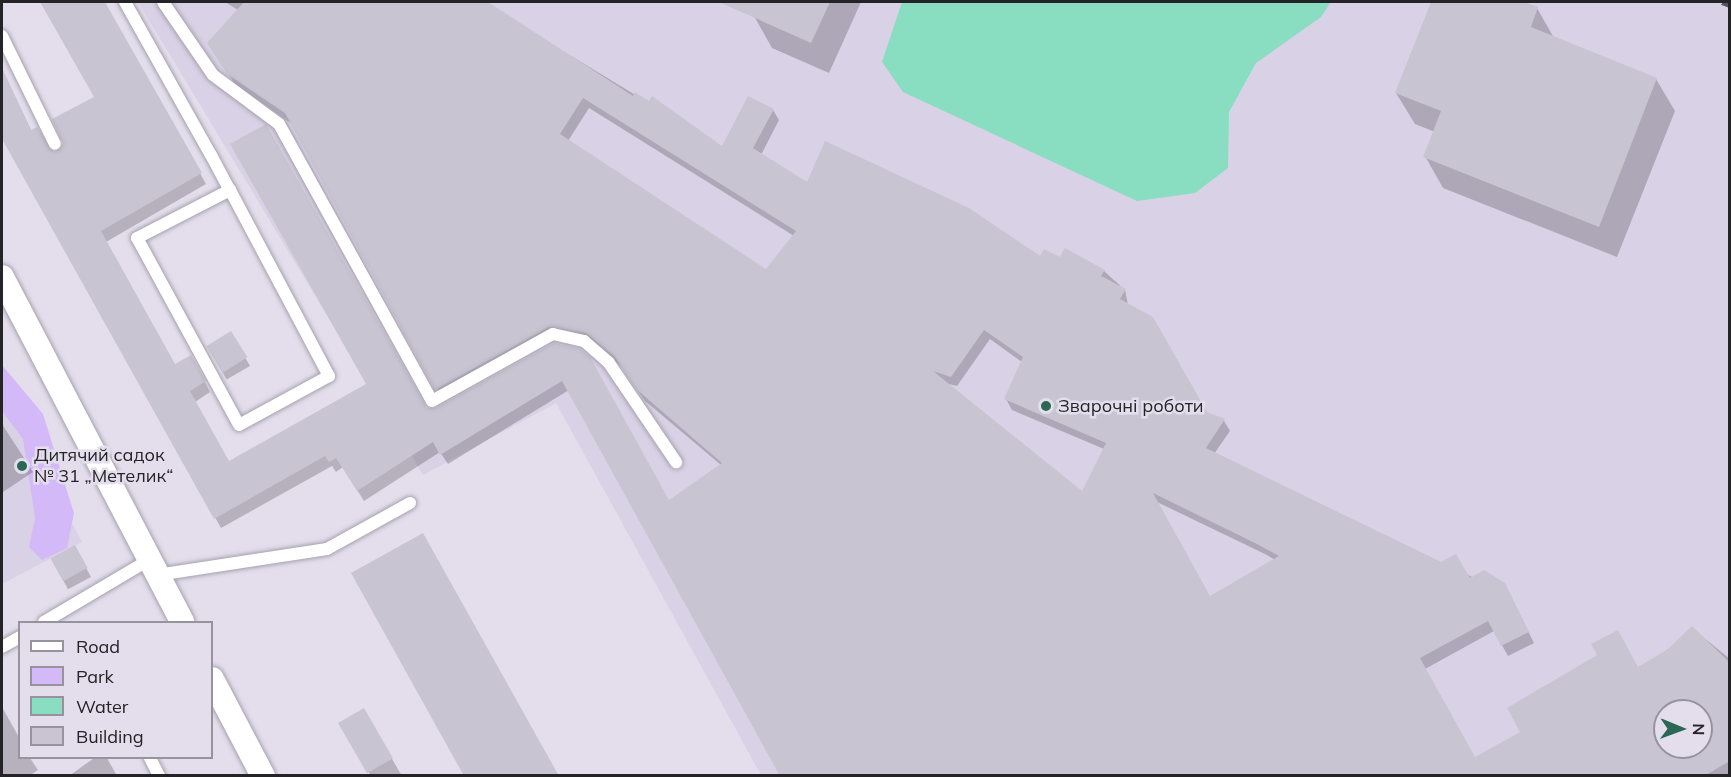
<!DOCTYPE html>
<html>
<head>
<meta charset="utf-8">
<style>
	body { margin:0 }
	#map { position:relative; width:1731px; height:777px; overflow:hidden; background:#e4deec; font-family:Mulish,sans-serif }
	div>[style] { position:absolute }
	[style*='--x'] { left:calc(var(--x)*1px); top:calc(var(--y)*1px); width:calc(var(--w)*1px); rotate:calc(var(--a)*1deg) }
	.built>* { inset:0; background:#d9d1e5 }
	.green>* { inset:0; background:#d4b9f8 }
	.water>* { inset:0; background:#89dec1 }
	.shadow>* { inset:0; background:#0003; transform-origin:0 0 }
	.building>* { inset:0; background:#c9c4d1; transform-origin:0 0 }
	.roads { filter:drop-shadow(0 0 2px #a6a1ae) drop-shadow(0 0 2px #a6a1ae) }
	.service>* { height:12px; margin:-6px; padding:0 6px; transform-origin:6px; border-radius:6px; background:#fff }
	.minor>* { height:24px; margin:-12px; padding:0 12px; transform-origin:12px; border-radius:12px; background:#fff }
	.rail>* { height:4.5px; margin-top:-2.25px; transform-origin:0; background:repeating-linear-gradient(90deg,#57555c 0 12px,transparent 0 18px) }
	.dots>* { width:16px; height:16px; translate:-50% -50%; box-sizing:border-box; border:3px solid #e4deec; border-radius:50% }
	span { translate:-50% -50%; white-space:nowrap; text-align:center; line-height:1.15; -webkit-text-stroke:5px #e4deec; paint-order:stroke }
	.poi-label { font-size:18px; color:#242327 }
	.left { translate:0 -50%; text-align:left }
	.frame { position:absolute; inset:0; border:3px solid #242327; pointer-events:none }
	.legend { position:absolute; left:18px; top:621px; width:195px; height:138px; box-sizing:border-box; background:#e4deec; border:2px solid #97939d; margin:0; padding:8px 10px; list-style:none; font-size:18px; color:#242327 }
	.legend li { display:flex; align-items:center; gap:12px; height:30px }
	.legend b { width:30px; border:2px solid #97939d }
	.north { position:absolute; left:1653px; top:699px; width:60px; height:60px; box-sizing:border-box; background:#e4deec; border:2px solid #97939d; border-radius:50%; rotate:91deg; font-size:16px; font-weight:700; line-height:24px; text-align:center; color:#242327 }
	.north::after { content:''; display:block; margin:auto; width:21px; height:27px; background:#2a6855; clip-path:polygon(50% 0,100% 100%,50% 72%,0 100%) }
</style>
</head>
<body>
<div id="map">
	<div class="built">
		<div style="clip-path:polygon(evenodd,138px 2px,1729px 2px,1729px 775px,761px 775px,556px 403px,423px 475px,138px 2px,1665px 711px,1701px 711px,1701px 747px,1665px 747px,1665px 711px)"></div>
		<div style="clip-path:polygon(2px 390px,82px 542px,2px 584px)"></div>
	</div>
	<div class="green">
		<div style="clip-path:polygon(2px 365px,43px 414px,74px 513px,67px 548px,42px 560px,29px 547px,35px 518px,23px 439px,2px 411px)"></div>
	</div>
	<div class="water">
		<div style="clip-path:polygon(902px 2px,1331px 2px,1321px 17px,1256px 63px,1229px 112px,1228px 168px,1195px 193px,1137px 201px,903px 92px,882px 62px)"></div>
	</div>
	<div class="shadow">
		<div style="clip-path:polygon(evenodd,41px 2px,104px 2px,206px 184px,106px 242px,175px 366px,197px 367px,210px 392px,195px 402px,228px 463px,436px 410px,554px 344px,668px 502px,721px 465px,644px 400px,623px 368px,593px 343px,555px 337px,443px 399px,292px 124px,235px 84px,215px 54px,238px 10px,225px 2px,482px 2px,723px 148px,773px 110px,779px 120px,761px 155px,807px 184px,1041px 258px,1104px 271px,1125px 290px,1128px 305px,1207px 413px,1224px 421px,1230px 431px,1214px 454px,1510px 595px,1534px 643px,1508px 656px,1494px 631px,1425px 669px,1475px 759px,1669px 650px,1692px 628px,1730px 659px,1730px 776px,782px 776px,569px 390px,448px 464px,440px 452px,364px 501px,343px 467px,336px 472px,332px 466px,221px 528px,2px 135px,2px 69px,32px 132px,50px 152px,60px 153px,96px 98px,41px 2px,589px 108px,794px 236px,767px 271px,568px 141px,589px 108px,41px 2px,990px 339px,1022px 362px,1006px 399px,1012px 410px,1104px 449px,1082px 493px,945px 383px,957px 386px,990px 339px,41px 2px,1157px 502px,1267px 555px,1275px 560px,1209px 598px,1157px 502px,41px 2px,1665px 711px,1701px 711px,1701px 747px,1665px 747px,1665px 711px)"></div>
		<div style="clip-path:polygon(761px 2px,861px 2px,829px 73px,772px 48px,754px 16px)"></div>
		<div style="clip-path:polygon(1433px 2px,1520px 2px,1537px 8px,1554px 38px,1656px 79px,1675px 111px,1617px 257px,1443px 188px,1425px 156px,1435px 132px,1415px 124px,1396px 93px)"></div>
		<div style="left:231px;top:333px;width:38px;height:27px;rotate:60deg"></div>
		<div style="clip-path:polygon(2px 424px,33px 472px,3px 492px,2px 490px)"></div>
		<div style="left:75px;top:547px;width:34px;height:26px;rotate:62deg"></div>
		<div style="clip-path:polygon(2px 707px,20px 739px,20px 758px,30px 758px,38px 770px,29px 776px,4px 776px,2px 770px)"></div>
		<div style="clip-path:polygon(363px 710px,402px 776px,371px 776px,341px 725px)"></div>
		<div style="clip-path:polygon(94px 758px,107px 758px,117px 776px,69px 776px)"></div>
	</div>
	<div class="building">
		<div style="clip-path:polygon(evenodd,40px 2px,105px 2px,202px 173px,101px 231px,175px 364px,191px 355px,206px 381px,190px 391px,229px 461px,366px 384px,230px 144px,266px 124px,427px 408px,436px 408px,554px 343px,580px 349px,590px 357px,669px 500px,722px 463px,636px 389px,615px 357px,586px 333px,549px 327px,435px 390px,285px 113px,227px 74px,207px 43px,244px 2px,488px 2px,633px 96px,635px 92px,649px 101px,652px 96px,722px 146px,748px 96px,774px 109px,753px 148px,807px 182px,825px 141px,969px 208px,1040px 256px,1044px 249px,1060px 257px,1065px 248px,1105px 270px,1101px 276px,1126px 289px,1120px 299px,1153px 317px,1207px 412px,1225px 419px,1206px 448px,1441px 562px,1456px 554px,1470px 578px,1484px 570px,1505px 583px,1529px 632px,1501px 646px,1488px 621px,1420px 658px,1475px 757px,1520px 732px,1507px 708px,1597px 655px,1591px 644px,1618px 630px,1638px 667px,1668px 649px,1692px 626px,1730px 663px,1730px 761px,1704px 776px,780px 776px,562px 381px,440px 455px,433px 442px,357px 491px,336px 458px,329px 462px,325px 456px,214px 519px,2px 139px,2px 68px,31px 130px,37px 127px,54px 152px,63px 144px,52px 119px,94px 97px,40px 2px,583px 98px,796px 231px,766px 269px,560px 134px,583px 98px,40px 2px,984px 330px,1023px 357px,1004px 399px,1106px 443px,1082px 491px,933px 371px,951px 377px,984px 330px,40px 2px,1153px 493px,1259px 545px,1279px 556px,1210px 596px,1153px 493px,40px 2px,1665px 711px,1701px 711px,1701px 747px,1665px 747px,1665px 711px)"></div>
		<div style="clip-path:polygon(719px 2px,830px 2px,811px 43px)"></div>
		<div style="clip-path:polygon(1431px 2px,1524px 2px,1538px 7px,1531px 27px,1657px 78px,1599px 227px,1423px 157px,1441px 111px,1395px 93px)"></div>
		<div style="left:231px;top:331px;width:31px;height:29px;rotate:58deg"></div>
		<div style="clip-path:polygon(423px 533px,559px 776px,464px 776px,351px 573px)"></div>
		<div style="left:75px;top:545px;width:26px;height:28px;rotate:61deg"></div>
		<div style="left:364px;top:708px;width:58px;height:30px;rotate:60deg"></div>
	</div>
	<div class="roads">
		<div class="service">
			<div style="--x:125;--y:2;--w:176;--a:60.7"></div>
			<div style="--x:211;--y:155;--w:40;--a:62"></div>
			<div style="--x:230;--y:190;--w:211;--a:62"></div>
			<div style="--x:329;--y:376;--w:102;--a:151.4"></div>
			<div style="--x:239;--y:425;--w:213;--a:-118.6"></div>
			<div style="--x:137;--y:238;--w:105;--a:-27.3"></div>
			<div style="--x:163;--y:2;--w:88;--a:55.6"></div>
			<div style="--x:213;--y:75;--w:82;--a:36.6"></div>
			<div style="--x:279;--y:124;--w:316;--a:61.1"></div>
			<div style="--x:432;--y:401;--w:138;--a:-29"></div>
			<div style="--x:553;--y:334;--w:32;--a:13"></div>
			<div style="--x:584;--y:341;--w:33;--a:41"></div>
			<div style="--x:609;--y:363;--w:120;--a:55.9"></div>
			<div style="--x:2;--y:36;--w:120;--a:63.9"></div>
			<div style="--x:157;--y:575;--w:172;--a:-8.7"></div>
			<div style="--x:327;--y:549;--w:95;--a:-29"></div>
			<div style="--x:44;--y:622;--w:122;--a:-30.6"></div>
			<div style="--x:2;--y:647;--w:21;--a:-29"></div>
			<div style="--x:150;--y:758;--w:20;--a:63"></div>
		</div>
		<div class="minor">
			<div style="--x:2;--y:277;--w:389;--a:62.4"></div>
			<div style="--x:212;--y:679;--w:110;--a:62.3"></div>
		</div>
	</div>
	<div class="rail">
		<div style="--x:1722;--y:2;--w:9;--a:21"></div>
	</div>
	<div class="dots">
		<div style="left:1046px;top:406px;background:#2a6855"></div>
		<div style="left:22px;top:466px;background:#2a6855"></div>
	</div>
	<div class="poi-label">
		<span class="left" style="left:1058px;top:406px">Зварочні роботи</span>
		<span class="left" style="left:34px;top:466px">Дитячий садок<br>№ 31 „Метелик“</span>
	</div>
	<div class="frame"></div>
	<ul class="legend">
	<li><b style="height:8px;background:#fff"></b>Road</li>
	<li><b style="height:16px;background:#d4b9f8"></b>Park</li>
	<li><b style="height:16px;background:#89dec1"></b>Water</li>
	<li><b style="height:16px;background:#c9c4d1"></b>Building</li>
	</ul>
	<div class="north">N</div>
</div>
</body>
</html>
